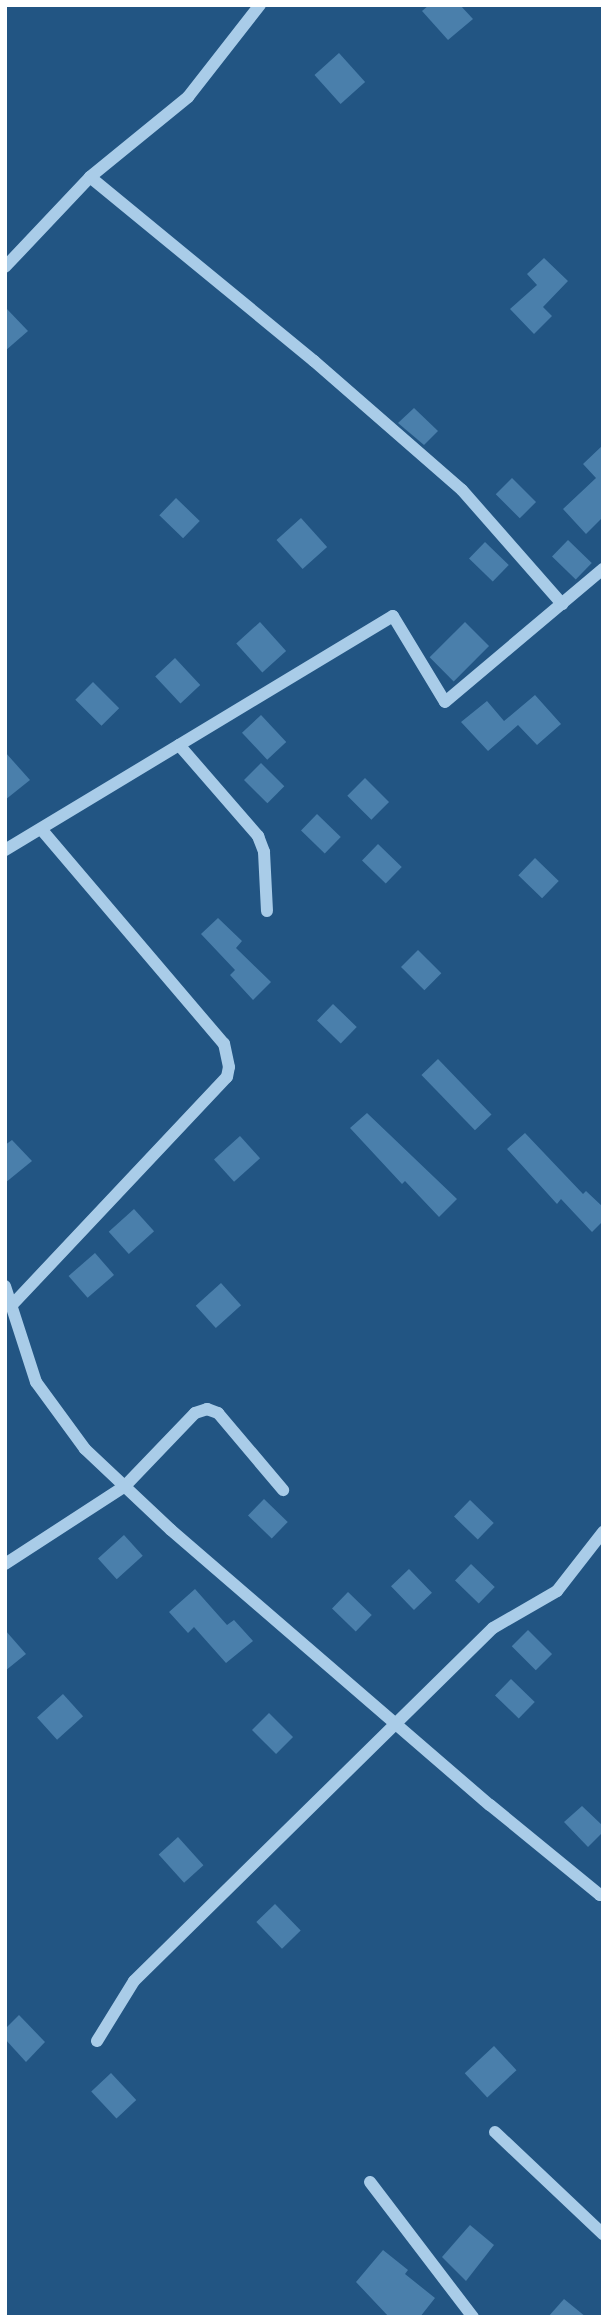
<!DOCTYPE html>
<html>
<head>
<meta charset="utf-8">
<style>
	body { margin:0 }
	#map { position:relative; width:608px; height:2322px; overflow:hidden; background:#225583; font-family:"Open Sans",sans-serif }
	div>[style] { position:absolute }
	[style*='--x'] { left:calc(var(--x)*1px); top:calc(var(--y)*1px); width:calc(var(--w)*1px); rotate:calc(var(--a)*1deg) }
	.building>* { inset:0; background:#4a7fab; transform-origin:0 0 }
	.minor>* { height:12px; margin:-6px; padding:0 6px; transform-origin:6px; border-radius:6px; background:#a9cce8 }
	span { translate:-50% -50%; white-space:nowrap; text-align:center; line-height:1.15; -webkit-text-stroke:5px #225583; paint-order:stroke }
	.frame { position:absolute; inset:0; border:7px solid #fff; pointer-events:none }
</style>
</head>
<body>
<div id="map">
	<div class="building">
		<div style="clip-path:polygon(429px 5px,460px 5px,473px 19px,448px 40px,422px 11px)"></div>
		<div style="left:339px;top:53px;width:39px;height:33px;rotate:48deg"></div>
		<div style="clip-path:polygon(544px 258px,568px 281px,543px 307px,552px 316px,534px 334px,510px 309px,537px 285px,527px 274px)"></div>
		<div style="clip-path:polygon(5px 307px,28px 331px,5px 351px)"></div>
		<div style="clip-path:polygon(414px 408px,438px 431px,424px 445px,398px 423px)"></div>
		<div style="clip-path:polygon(603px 445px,603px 517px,586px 534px,563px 509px,596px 478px,583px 464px)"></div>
		<div style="left:512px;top:478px;width:34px;height:23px;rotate:45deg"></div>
		<div style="left:176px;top:498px;width:33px;height:24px;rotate:44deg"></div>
		<div style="left:301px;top:518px;width:39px;height:33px;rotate:48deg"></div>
		<div style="left:568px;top:540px;width:33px;height:23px;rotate:44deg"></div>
		<div style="left:485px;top:542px;width:33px;height:23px;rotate:44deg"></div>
		<div style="left:260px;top:622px;width:39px;height:32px;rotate:48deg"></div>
		<div style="left:465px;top:622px;width:34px;height:50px;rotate:45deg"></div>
		<div style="left:175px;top:658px;width:37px;height:27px;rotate:47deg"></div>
		<div style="left:93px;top:682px;width:37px;height:25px;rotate:45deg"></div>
		<div style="clip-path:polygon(535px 695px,561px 724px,537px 745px,518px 725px,488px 751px,461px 722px,487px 701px,504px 721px)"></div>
		<div style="left:261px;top:715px;width:37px;height:26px;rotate:47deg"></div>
		<div style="clip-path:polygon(5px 752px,30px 780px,5px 800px)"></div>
		<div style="left:261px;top:763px;width:33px;height:24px;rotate:45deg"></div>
		<div style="left:365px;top:778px;width:34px;height:25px;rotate:45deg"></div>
		<div style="left:317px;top:814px;width:33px;height:23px;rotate:44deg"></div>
		<div style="left:378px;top:844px;width:33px;height:23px;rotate:44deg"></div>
		<div style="left:535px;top:858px;width:33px;height:24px;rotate:44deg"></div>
		<div style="clip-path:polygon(218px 918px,242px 941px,236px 948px,271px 982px,253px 1000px,230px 975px,235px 970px,201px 934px)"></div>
		<div style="left:418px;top:950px;width:33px;height:24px;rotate:45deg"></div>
		<div style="left:333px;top:1004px;width:33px;height:23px;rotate:44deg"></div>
		<div style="left:438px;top:1059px;width:77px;height:23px;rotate:46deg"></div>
		<div style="clip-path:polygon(367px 1113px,457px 1199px,439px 1217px,405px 1181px,402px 1184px,350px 1128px)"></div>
		<div style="clip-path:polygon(525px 1133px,583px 1194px,586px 1191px,603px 1207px,603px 1221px,592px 1232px,561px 1199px,557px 1204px,507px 1149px)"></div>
		<div style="left:240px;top:1136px;width:30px;height:35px;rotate:48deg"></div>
		<div style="clip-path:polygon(12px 1140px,32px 1161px,5px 1183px,5px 1145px)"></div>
		<div style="left:134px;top:1209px;width:30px;height:34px;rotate:48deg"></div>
		<div style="left:95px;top:1253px;width:29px;height:35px;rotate:49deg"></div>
		<div style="left:221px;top:1283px;width:30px;height:34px;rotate:48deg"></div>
		<div style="left:264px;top:1499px;width:33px;height:23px;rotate:44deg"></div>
		<div style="left:470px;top:1500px;width:33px;height:23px;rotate:44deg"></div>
		<div style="left:124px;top:1535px;width:28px;height:35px;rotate:48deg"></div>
		<div style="left:471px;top:1564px;width:33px;height:23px;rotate:44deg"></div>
		<div style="left:409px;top:1569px;width:33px;height:25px;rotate:46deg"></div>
		<div style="clip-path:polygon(195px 1589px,227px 1625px,234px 1620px,253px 1641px,226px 1663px,194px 1627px,188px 1633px,169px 1612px)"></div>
		<div style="left:348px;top:1592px;width:33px;height:23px;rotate:44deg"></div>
		<div style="clip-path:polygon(5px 1630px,26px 1654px,5px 1671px)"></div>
		<div style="left:528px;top:1630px;width:34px;height:23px;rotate:45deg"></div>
		<div style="left:511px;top:1679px;width:33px;height:23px;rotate:44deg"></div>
		<div style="left:63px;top:1694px;width:30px;height:35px;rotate:48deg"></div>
		<div style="left:269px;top:1713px;width:34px;height:24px;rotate:45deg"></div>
		<div style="clip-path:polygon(582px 1806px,603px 1826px,603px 1832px,588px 1847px,564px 1822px)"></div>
		<div style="left:178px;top:1837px;width:38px;height:26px;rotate:48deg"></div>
		<div style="left:275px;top:1904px;width:37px;height:26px;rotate:46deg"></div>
		<div style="clip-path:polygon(19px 2015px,45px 2042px,26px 2062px,5px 2039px,5px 2029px)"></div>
		<div style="left:494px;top:2046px;width:33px;height:40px;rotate:47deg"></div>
		<div style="left:111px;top:2073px;width:37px;height:27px;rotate:47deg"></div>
		<div style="clip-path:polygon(470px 2225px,494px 2245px,466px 2281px,442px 2257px)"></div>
		<div style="clip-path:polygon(383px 2250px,408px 2270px,405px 2274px,435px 2298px,420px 2317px,389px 2317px,356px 2282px)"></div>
		<div style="clip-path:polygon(564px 2299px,586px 2317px,548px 2317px)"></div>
	</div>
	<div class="minor">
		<div style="--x:90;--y:177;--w:290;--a:39.4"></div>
		<div style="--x:314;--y:361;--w:196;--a:41.1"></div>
		<div style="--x:462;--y:490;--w:152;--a:48.7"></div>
		<div style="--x:5;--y:267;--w:124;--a:-46.6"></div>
		<div style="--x:90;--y:177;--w:127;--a:-39.2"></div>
		<div style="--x:188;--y:97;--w:117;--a:-52"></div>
		<div style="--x:179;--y:745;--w:121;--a:49"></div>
		<div style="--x:258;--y:836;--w:17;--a:69"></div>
		<div style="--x:264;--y:852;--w:59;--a:87.1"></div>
		<div style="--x:5;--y:850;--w:453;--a:-31.1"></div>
		<div style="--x:393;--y:616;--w:100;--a:58.8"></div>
		<div style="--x:445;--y:702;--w:207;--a:-40.1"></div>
		<div style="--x:5;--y:1286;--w:101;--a:72.1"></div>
		<div style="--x:36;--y:1382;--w:83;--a:53.8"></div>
		<div style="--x:85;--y:1449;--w:118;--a:43.3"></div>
		<div style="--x:171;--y:1530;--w:421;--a:40.8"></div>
		<div style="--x:490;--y:1805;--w:142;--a:39.3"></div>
		<div style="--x:600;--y:1895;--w:3;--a:0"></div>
		<div style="--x:12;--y:1305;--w:313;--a:-46.7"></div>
		<div style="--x:227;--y:1077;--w:10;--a:-79"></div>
		<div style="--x:229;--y:1067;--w:24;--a:-102"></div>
		<div style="--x:224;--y:1044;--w:282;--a:-130.4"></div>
		<div style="--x:5;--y:1564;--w:143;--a:-33"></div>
		<div style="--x:125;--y:1486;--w:101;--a:-46.2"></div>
		<div style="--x:195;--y:1413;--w:13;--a:-18"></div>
		<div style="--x:207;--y:1409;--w:12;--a:20"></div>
		<div style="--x:218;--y:1413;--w:101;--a:49.8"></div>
		<div style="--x:97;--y:2041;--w:70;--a:-58.3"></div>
		<div style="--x:134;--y:1981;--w:503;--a:-44.52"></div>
		<div style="--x:493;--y:1628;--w:74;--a:-30"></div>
		<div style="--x:557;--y:1591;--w:75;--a:-52.1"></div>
		<div style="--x:495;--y:2132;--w:149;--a:43.4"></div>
		<div style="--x:370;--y:2182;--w:170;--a:52.7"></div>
	</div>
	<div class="frame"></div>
</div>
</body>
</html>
